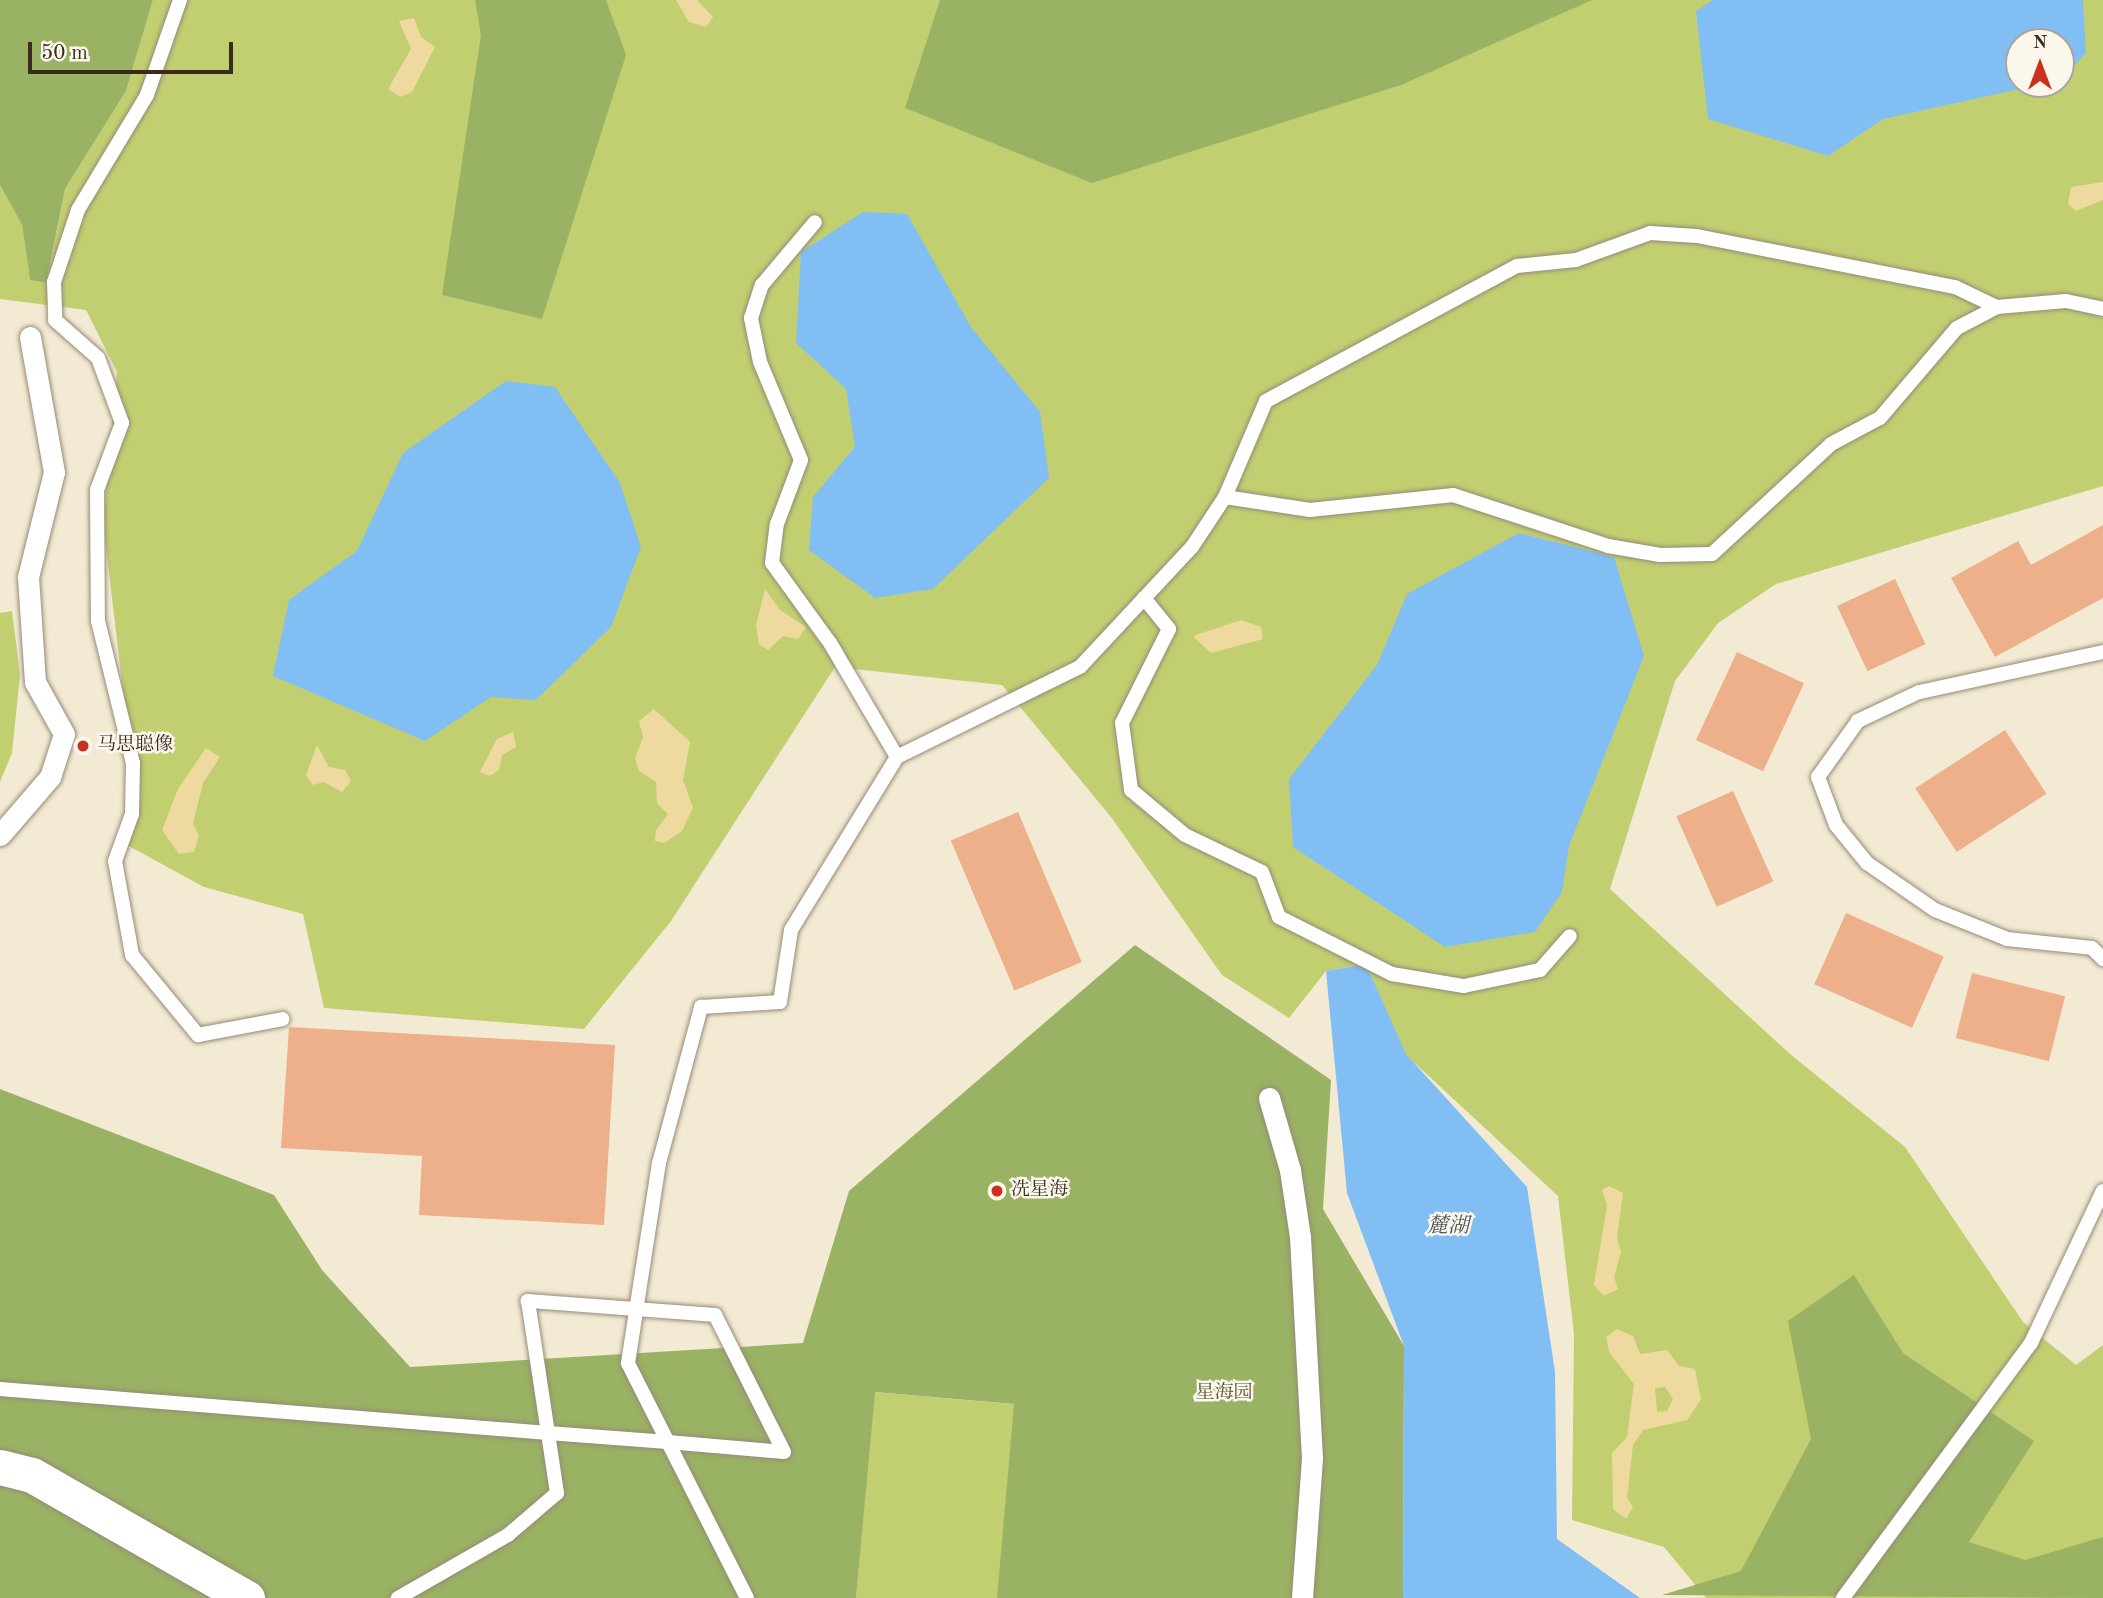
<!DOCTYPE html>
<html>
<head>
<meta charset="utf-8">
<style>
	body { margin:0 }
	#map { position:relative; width:2103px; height:1598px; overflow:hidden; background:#f3ead3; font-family:"Old Standard TT","Noto Serif SC",serif }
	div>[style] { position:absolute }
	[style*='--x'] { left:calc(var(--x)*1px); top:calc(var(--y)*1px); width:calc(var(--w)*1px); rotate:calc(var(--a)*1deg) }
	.green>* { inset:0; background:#c2cf71; transform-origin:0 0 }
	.forest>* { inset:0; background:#99b263 }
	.sand>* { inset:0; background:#eeda9e }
	.water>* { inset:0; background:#81bef4 }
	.building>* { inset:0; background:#edb08a; transform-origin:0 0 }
	.roads { filter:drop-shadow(0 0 2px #978a78) drop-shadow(0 0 2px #978a78) }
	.service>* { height:14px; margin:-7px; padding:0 7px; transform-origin:7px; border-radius:7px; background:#fff }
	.pedestrian>* { height:21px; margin:-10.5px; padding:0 10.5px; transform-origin:10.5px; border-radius:10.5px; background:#fff }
	.tertiary>* { height:35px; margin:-17.5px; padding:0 17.5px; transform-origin:17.5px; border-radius:17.5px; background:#fff }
	.dots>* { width:19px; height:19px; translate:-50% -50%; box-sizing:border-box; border:4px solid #fbf7ec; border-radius:50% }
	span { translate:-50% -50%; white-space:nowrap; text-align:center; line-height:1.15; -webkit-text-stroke:5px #fbf7ec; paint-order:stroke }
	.poi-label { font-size:19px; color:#3b2a1e }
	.left { translate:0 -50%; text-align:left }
	.park-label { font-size:19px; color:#5d5333 }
	.water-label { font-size:21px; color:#50565e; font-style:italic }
	.north { position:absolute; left:2005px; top:28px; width:70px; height:70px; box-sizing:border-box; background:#fbf7ec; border:2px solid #aea59a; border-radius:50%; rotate:0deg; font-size:19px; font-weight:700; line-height:28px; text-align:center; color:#3b2a1e }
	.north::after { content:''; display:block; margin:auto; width:24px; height:32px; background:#c8321e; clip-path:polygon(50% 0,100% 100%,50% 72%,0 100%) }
	.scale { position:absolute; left:28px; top:42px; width:205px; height:32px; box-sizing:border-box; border:4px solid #3b2a1e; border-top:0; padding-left:9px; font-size:21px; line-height:24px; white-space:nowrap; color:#3b2a1e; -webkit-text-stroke:5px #fbf7ec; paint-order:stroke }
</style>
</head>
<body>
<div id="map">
	<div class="green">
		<div style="clip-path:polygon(evenodd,153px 0,2103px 0,2103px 486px,1776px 584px,1718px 623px,1675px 681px,1610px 889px,1790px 1054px,1905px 1147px,2023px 1322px,2076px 1365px,2103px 1345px,2103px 1598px,1706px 1598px,1664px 1547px,1572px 1520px,1574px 1334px,1558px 1196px,1405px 1054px,1366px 964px,1326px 971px,1289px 1018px,1222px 975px,1111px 817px,1002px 685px,835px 667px,671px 921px,584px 1029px,324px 1008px,303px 914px,204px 887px,125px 844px,127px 724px,103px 523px,117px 372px,86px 310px,0 299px,0 185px,22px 225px,30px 280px,46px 283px,65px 189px,126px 91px,153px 0,2019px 42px,2061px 42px,2061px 84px,2019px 84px,2019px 42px)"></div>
		<div style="clip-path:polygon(12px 611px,20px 675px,12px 753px,0 782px,0 613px)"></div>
		<div style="left:874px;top:1392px;width:141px;height:207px;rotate:5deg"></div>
	</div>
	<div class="forest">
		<div style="clip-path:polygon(0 0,153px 0,126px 91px,65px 189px,46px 283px,30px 280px,22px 225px,0 185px)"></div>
		<div style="clip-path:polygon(475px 0,606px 0,626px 55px,542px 319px,442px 295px,481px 35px)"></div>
		<div style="clip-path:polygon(940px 0,1592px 0,1401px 85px,1092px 183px,905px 108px)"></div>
		<div style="clip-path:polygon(1135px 945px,1331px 1080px,1323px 1209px,1404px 1346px,1403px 1598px,997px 1598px,1014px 1404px,875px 1392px,856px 1598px,0 1598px,0 1089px,274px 1195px,322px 1270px,410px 1367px,803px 1343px,849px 1191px)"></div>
		<div style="clip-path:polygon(1854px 1275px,1903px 1353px,2034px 1441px,1969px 1542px,2025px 1560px,2103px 1537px,2103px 1598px,1662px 1595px,1741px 1571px,1811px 1439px,1788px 1321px)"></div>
	</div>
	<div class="sand">
		<div style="clip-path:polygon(676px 0,697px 0,713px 17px,706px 27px,689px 22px)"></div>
		<div style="clip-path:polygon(414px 18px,421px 37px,435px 47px,412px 92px,400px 97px,388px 89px,411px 49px,399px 21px)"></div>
		<div style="clip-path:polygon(2103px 182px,2103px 200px,2076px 211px,2068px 204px,2071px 187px)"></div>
		<div style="clip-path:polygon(765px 589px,780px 610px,806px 627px,798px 639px,783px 636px,768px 650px,759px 644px,756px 625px)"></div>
		<div style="clip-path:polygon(1241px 620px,1261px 627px,1263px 639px,1211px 653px,1193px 636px)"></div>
		<div style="clip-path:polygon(654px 709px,690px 742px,683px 780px,693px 808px,682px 831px,664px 843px,655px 841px,656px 830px,668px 814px,657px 803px,656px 782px,639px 771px,635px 758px,643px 737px,639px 721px)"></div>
		<div style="clip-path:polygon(513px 732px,516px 747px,502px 755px,499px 770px,490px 776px,480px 772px,497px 739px)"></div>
		<div style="clip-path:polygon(317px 745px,329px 767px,345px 770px,351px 781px,342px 792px,324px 782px,313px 785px,306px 775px)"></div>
		<div style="clip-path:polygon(206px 748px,220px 757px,203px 783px,193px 823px,199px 836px,194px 852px,179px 854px,162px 830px,178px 789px)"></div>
		<div style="clip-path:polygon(1609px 1186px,1623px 1193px,1617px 1238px,1621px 1252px,1614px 1277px,1618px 1289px,1604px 1296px,1594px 1285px,1607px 1205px,1602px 1190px)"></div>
		<div style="clip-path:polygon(evenodd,1617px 1329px,1633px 1336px,1640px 1354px,1667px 1350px,1679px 1366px,1695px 1369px,1701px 1399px,1687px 1420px,1643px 1430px,1633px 1445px,1627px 1498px,1633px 1507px,1626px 1519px,1613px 1509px,1612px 1453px,1627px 1437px,1634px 1384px,1609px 1352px,1606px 1337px,1617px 1329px,1665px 1387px,1673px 1399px,1667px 1411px,1657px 1412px,1655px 1388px,1665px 1387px)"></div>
	</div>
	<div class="water">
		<div style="clip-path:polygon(1713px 0,2083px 0,2086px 53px,2061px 80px,2061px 42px,2019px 42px,2019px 84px,2042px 84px,1883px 119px,1828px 156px,1708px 119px,1696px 11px)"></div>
		<div style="clip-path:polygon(863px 212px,907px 214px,971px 327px,1040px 412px,1049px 478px,933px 589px,875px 598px,809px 550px,813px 497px,855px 447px,846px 389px,796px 343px,801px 252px)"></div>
		<div style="clip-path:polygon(506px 381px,555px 387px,620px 483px,641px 547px,611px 627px,536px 700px,491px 697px,425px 741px,273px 676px,289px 600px,357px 551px,403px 453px)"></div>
		<div style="clip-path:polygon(1519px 533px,1614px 557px,1644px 656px,1569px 846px,1562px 892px,1535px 932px,1445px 947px,1293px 847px,1289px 779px,1377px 665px,1407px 594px)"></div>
		<div style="clip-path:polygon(1366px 964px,1406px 1054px,1527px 1187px,1555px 1372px,1557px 1539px,1640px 1598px,1403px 1598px,1404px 1346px,1347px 1193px,1326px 971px)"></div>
	</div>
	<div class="building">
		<div style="clip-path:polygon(2103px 525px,2103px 598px,1995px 657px,1951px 578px,2018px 541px,2031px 565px)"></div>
		<div style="left:1895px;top:579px;width:72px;height:64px;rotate:65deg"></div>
		<div style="left:1737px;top:652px;width:74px;height:97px;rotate:25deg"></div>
		<div style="left:2005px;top:730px;width:76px;height:107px;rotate:57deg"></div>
		<div style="left:1733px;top:791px;width:99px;height:62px;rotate:66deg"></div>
		<div style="left:1018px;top:812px;width:163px;height:73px;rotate:67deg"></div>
		<div style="left:1846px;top:913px;width:107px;height:78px;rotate:24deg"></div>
		<div style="left:1972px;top:973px;width:96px;height:67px;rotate:14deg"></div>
		<div style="clip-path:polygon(289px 1027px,615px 1045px,604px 1225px,419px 1215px,422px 1156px,281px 1148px)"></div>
	</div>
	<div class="roads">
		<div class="service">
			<div style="--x:180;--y:0;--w:101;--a:109.2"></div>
			<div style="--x:147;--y:95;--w:134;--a:121"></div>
			<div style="--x:78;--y:210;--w:76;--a:108.4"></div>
			<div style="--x:54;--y:282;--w:38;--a:88"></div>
			<div style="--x:55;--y:320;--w:57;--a:41.5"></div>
			<div style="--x:98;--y:358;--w:69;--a:69.7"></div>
			<div style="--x:122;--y:423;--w:72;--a:110.5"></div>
			<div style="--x:97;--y:490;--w:131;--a:89.6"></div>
			<div style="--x:98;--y:621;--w:146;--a:76.2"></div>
			<div style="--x:133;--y:763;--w:51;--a:91.1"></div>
			<div style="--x:132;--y:814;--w:50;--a:109.9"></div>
			<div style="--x:115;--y:861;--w:96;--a:79.7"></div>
			<div style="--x:132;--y:955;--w:104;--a:50.5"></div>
			<div style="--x:198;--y:1035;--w:86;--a:-10.7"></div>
			<div style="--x:1225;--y:497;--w:86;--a:8.7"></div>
			<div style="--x:1310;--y:510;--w:144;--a:-6"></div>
			<div style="--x:1453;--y:495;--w:163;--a:18.2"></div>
			<div style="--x:1608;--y:546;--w:53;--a:9.8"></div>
			<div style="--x:1660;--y:555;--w:52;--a:-1.1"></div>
			<div style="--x:1712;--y:554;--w:162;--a:-42.7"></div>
			<div style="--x:1831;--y:444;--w:55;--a:-28"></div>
			<div style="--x:1880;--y:418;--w:118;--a:-49.5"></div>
			<div style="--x:1957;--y:328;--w:45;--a:-27.7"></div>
			<div style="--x:1144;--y:598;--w:40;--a:51"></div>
			<div style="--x:1169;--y:629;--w:105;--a:116.6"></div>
			<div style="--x:1122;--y:723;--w:68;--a:82.3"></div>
			<div style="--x:1131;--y:790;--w:70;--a:39.8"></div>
			<div style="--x:1185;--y:835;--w:85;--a:25.7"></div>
			<div style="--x:1262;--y:872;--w:48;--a:69.3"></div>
			<div style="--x:1279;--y:917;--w:127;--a:26.8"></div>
			<div style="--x:1392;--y:974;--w:73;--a:9.5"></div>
			<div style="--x:1464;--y:986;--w:78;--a:-11.9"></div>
			<div style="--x:1540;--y:970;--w:45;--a:-48.6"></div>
			<div style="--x:2103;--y:652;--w:188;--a:167.7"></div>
			<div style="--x:1919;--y:692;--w:68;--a:154.6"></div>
			<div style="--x:1858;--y:721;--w:69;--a:125.5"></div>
			<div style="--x:1818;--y:777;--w:51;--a:69.4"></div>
			<div style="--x:1836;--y:825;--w:49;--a:50.8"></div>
			<div style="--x:1867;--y:863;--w:83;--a:34.7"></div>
			<div style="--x:1935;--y:910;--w:78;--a:21.9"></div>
			<div style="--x:2007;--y:939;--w:85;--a:6"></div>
			<div style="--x:2092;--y:948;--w:16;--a:45"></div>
			<div style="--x:897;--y:757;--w:204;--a:-26.2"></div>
			<div style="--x:1080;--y:667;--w:164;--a:-47"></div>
			<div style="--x:1192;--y:547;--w:60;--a:-56.6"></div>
			<div style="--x:1225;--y:497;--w:104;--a:-66.9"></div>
			<div style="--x:1266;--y:401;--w:285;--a:-28.3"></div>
			<div style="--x:1517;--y:266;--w:59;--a:-5.8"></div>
			<div style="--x:1576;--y:260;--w:79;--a:-20"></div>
			<div style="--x:1650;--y:233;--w:47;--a:3.7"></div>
			<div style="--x:1697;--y:236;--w:263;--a:11.2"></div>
			<div style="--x:1955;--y:287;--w:47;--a:25.5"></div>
			<div style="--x:1997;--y:307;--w:69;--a:-5"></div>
			<div style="--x:2066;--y:301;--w:38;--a:12"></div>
			<div style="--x:0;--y:1389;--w:550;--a:4.59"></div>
			<div style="--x:548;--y:1433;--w:120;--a:4.3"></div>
			<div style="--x:668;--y:1442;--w:116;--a:4.9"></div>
			<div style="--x:784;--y:1452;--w:153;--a:-116.7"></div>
			<div style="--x:715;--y:1315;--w:188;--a:-175.7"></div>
			<div style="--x:528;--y:1301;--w:134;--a:81.4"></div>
			<div style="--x:548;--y:1433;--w:61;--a:81.5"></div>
			<div style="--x:557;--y:1493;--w:65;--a:139.4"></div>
			<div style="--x:508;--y:1535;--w:127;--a:150.2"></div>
			<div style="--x:747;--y:1598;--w:263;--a:-116.9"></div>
			<div style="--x:628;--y:1363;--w:202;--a:-81.2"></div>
			<div style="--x:659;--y:1163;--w:162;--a:-74.9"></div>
			<div style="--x:701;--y:1007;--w:79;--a:-3.6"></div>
			<div style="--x:780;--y:1002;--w:73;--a:-81.3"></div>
			<div style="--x:791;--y:930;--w:203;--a:-58.5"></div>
			<div style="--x:897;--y:757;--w:132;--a:-120.4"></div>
			<div style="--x:830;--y:643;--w:99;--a:-125.9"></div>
			<div style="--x:772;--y:563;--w:39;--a:-83"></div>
			<div style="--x:777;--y:524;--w:68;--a:-69.4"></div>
			<div style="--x:801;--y:460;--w:106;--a:-112.7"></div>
			<div style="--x:760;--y:362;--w:45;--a:-101.6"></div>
			<div style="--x:751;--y:318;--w:35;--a:-72"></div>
			<div style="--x:762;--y:285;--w:82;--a:-49.9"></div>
			<div style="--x:1843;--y:1598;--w:317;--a:-53.6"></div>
			<div style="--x:2031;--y:1343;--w:168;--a:-64.7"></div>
		</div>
		<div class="pedestrian">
			<div style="--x:0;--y:835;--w:77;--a:-49.2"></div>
			<div style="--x:50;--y:777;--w:45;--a:-72"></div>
			<div style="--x:64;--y:734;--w:60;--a:-119.1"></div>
			<div style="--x:35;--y:682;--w:105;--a:-93.8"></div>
			<div style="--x:28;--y:577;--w:108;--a:-76.1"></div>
			<div style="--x:54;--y:472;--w:137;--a:-100.1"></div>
			<div style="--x:1269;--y:1098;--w:75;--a:73.7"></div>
			<div style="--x:1290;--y:1170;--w:68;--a:81.5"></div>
			<div style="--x:1300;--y:1237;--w:221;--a:86.9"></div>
			<div style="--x:1312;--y:1458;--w:140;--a:94.1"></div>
		</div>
		<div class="tertiary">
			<div style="--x:0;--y:1467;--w:33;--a:14"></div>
			<div style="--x:32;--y:1475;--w:248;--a:29.8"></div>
		</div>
	</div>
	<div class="dots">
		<div style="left:83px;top:746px;background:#c8321e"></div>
		<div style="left:997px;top:1191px;background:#c8321e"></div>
	</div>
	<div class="poi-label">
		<span class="left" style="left:97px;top:746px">马思聪像</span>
		<span class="left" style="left:1011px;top:1191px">冼星海</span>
	</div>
	<div class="park-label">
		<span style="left:1224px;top:1394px">星海园</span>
	</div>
	<div class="water-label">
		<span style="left:1448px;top:1227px">麓湖</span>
	</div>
	<div class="north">N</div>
	<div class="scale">50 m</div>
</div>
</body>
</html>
